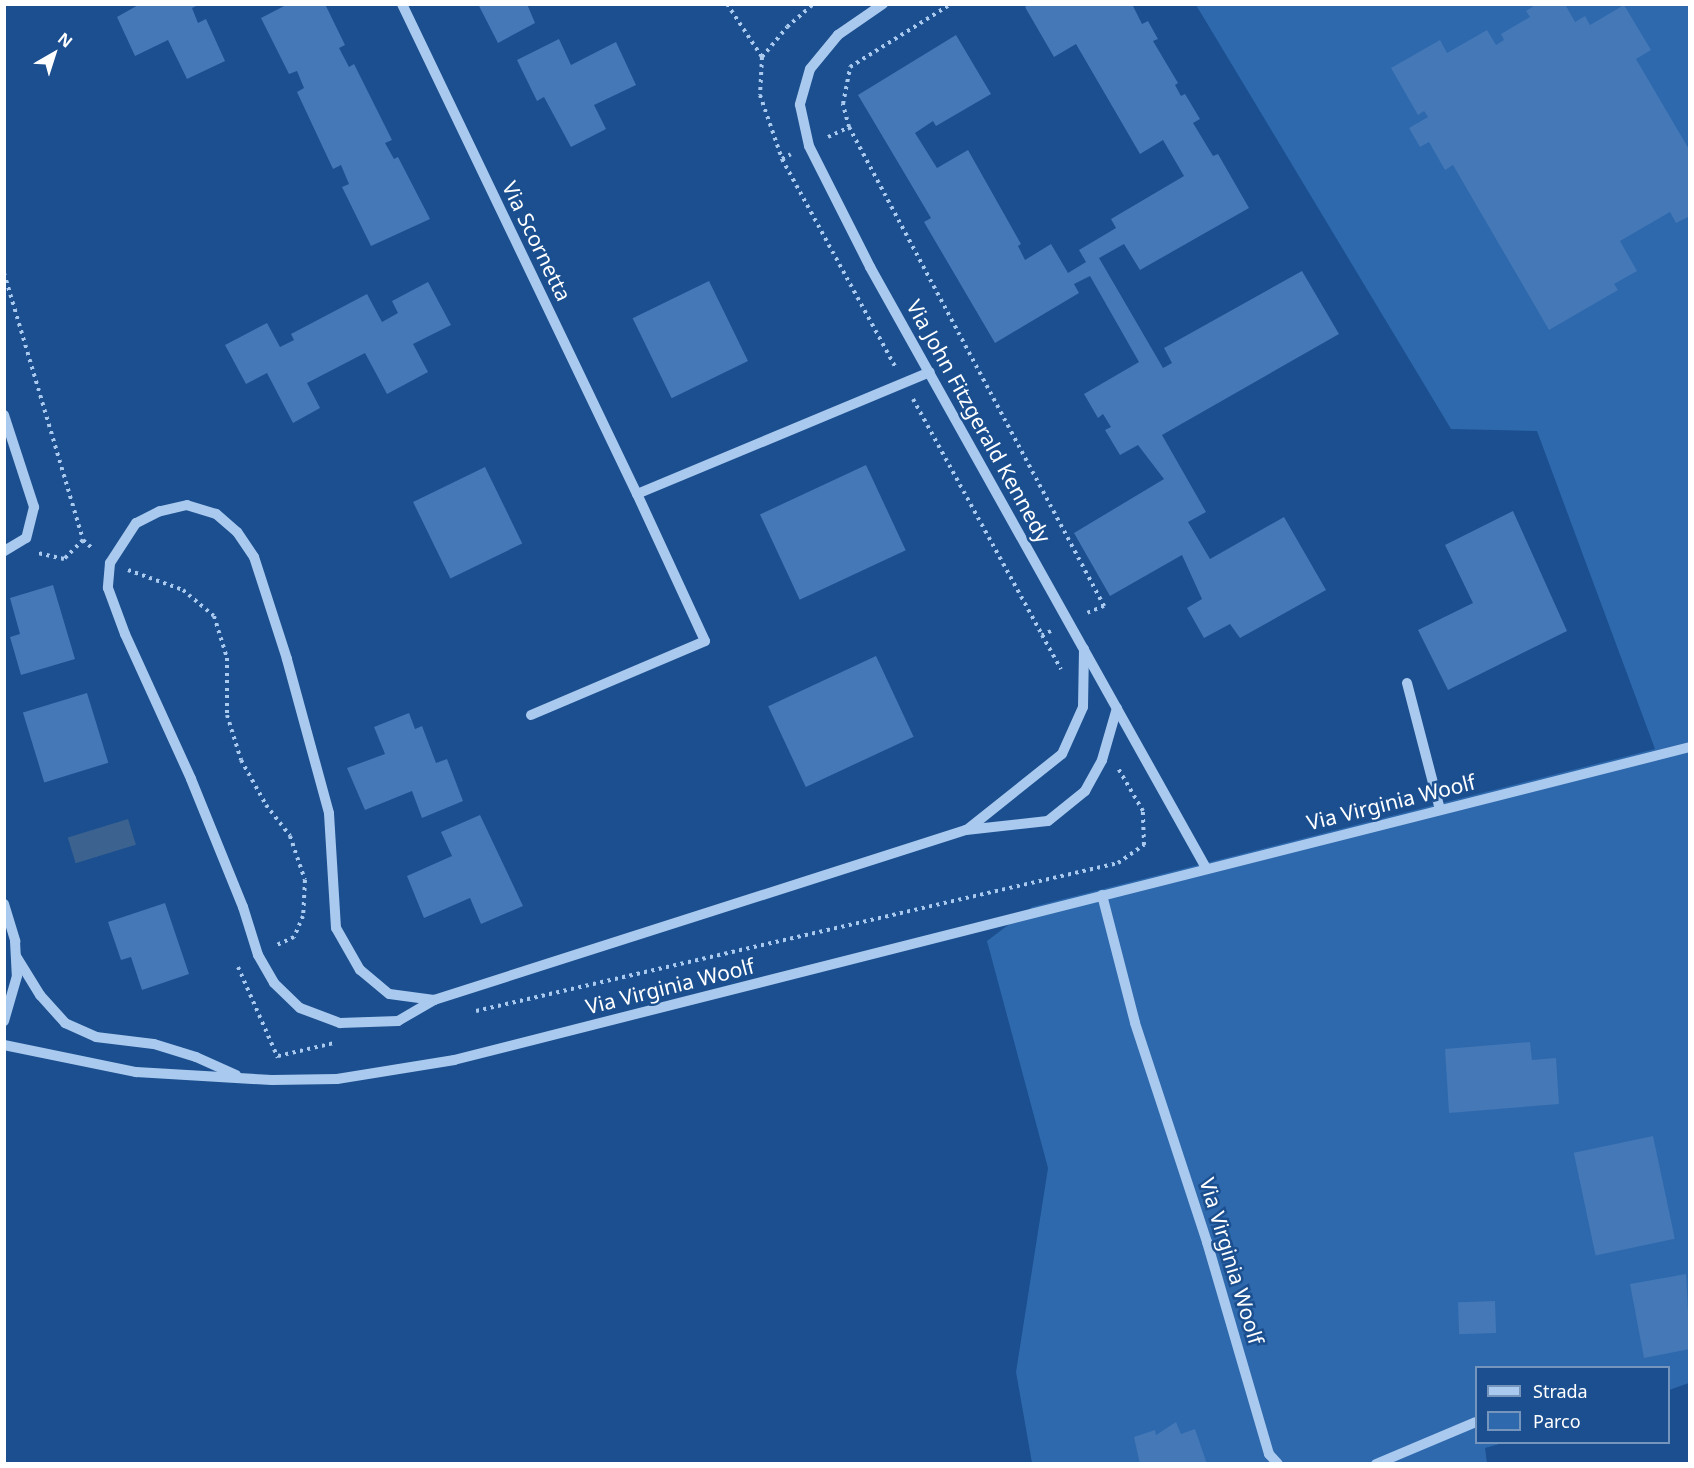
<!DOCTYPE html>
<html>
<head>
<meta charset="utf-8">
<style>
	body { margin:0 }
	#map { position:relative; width:1694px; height:1468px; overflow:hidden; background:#1b4f8f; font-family:"Noto Sans",sans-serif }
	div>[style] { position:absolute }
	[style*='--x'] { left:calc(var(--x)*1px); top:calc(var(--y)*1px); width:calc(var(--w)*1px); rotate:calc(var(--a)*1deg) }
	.green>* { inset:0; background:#2e69ad }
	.water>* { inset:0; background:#3c6290; transform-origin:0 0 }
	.building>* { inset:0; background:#4478b7; transform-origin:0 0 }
	.path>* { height:4px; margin-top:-2px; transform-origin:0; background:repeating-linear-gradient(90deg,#a9c9ee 0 3px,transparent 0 7.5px) }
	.minor>* { height:10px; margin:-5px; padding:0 5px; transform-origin:5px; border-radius:5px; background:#a9c9ee }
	span { translate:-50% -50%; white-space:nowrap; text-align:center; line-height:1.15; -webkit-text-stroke:5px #1b4f8f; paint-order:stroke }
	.street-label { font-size:21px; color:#fff }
	.frame { position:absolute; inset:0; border:6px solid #fff; pointer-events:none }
	.legend { position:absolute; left:1475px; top:1366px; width:195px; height:78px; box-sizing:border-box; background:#1b4f8f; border:2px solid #7695bc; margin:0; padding:8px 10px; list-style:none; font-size:18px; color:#fff }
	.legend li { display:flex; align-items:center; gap:12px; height:30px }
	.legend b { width:30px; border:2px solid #7695bc }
	.north { position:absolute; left:24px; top:24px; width:60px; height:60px; -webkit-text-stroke:4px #1b4f8f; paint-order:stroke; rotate:39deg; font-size:16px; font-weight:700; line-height:24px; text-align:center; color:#fff }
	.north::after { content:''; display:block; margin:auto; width:21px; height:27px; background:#fff; clip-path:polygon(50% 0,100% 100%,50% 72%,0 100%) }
</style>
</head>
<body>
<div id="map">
	<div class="green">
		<div style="clip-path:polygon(1196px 5px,1689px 5px,1689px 1383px,1669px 1390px,1668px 1368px,1476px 1368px,1476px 1442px,1503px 1443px,1485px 1448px,1487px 1463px,1032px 1463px,1016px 1372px,1048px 1168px,987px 941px,1032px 907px,1655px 749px,1537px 431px,1451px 429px)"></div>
	</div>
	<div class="water">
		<div style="left:128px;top:819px;width:27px;height:63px;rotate:73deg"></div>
	</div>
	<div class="building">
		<div style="clip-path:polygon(140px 4px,200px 4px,192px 8px,198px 23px,206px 19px,225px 61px,187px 79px,168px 40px,135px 56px,117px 17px)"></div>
		<div style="clip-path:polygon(288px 4px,325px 4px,345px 45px,339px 48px,349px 67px,354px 64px,392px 140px,385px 143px,394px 159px,398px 157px,430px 219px,371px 246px,342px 187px,349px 184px,341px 165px,333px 169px,297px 92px,304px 88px,297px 71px,289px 74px,261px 18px)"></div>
		<div style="clip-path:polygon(478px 4px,527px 4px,535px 23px,498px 43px)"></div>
		<div style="clip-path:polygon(1029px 4px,1132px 4px,1142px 24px,1148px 21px,1158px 39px,1153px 41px,1178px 83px,1175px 85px,1181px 96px,1185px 94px,1200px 119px,1193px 123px,1213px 156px,1218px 154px,1249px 208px,1140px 270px,1124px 244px,1099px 258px,1163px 368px,1172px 363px,1164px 348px,1302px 271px,1339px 334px,1162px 435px,1206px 512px,1188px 522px,1210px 559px,1284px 517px,1326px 590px,1240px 638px,1230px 624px,1204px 638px,1187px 608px,1202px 599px,1182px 555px,1110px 596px,1074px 533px,1164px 479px,1138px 445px,1120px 455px,1105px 430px,1111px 427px,1103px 414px,1098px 418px,1084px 394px,1139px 362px,1090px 276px,1074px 284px,1079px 293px,995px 343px,924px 222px,931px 218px,858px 95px,956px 35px,991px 94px,936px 126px,933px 121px,915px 133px,937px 168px,968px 150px,1021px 244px,1018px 246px,1025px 260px,1051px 244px,1068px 273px,1086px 262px,1079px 250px,1116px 228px,1111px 219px,1184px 176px,1163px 140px,1140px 154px,1076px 44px,1054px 57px,1025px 7px)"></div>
		<div style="clip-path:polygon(1537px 4px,1565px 4px,1575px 22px,1585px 16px,1590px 25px,1624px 5px,1651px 50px,1636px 59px,1690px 151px,1690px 216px,1676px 223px,1670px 212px,1620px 241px,1637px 271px,1614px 284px,1618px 290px,1549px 330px,1453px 165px,1445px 170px,1429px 142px,1420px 147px,1409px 128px,1428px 117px,1424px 111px,1418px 115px,1391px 68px,1440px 40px,1447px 53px,1487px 30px,1496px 45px,1504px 40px,1501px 34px,1530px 17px,1526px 11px)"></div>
		<div style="clip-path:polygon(559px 39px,571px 65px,616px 42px,636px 85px,594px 105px,606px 129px,571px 147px,544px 97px,537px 101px,517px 60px)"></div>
		<div style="left:709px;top:281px;width:89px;height:85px;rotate:64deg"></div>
		<div style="clip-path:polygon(428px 282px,451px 325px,413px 344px,428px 372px,387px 394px,365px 353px,307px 383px,320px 408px,293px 423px,267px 373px,246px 384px,225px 345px,267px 323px,280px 347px,294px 340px,291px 334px,367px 294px,382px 322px,398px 313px,392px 301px)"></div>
		<div style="left:866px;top:465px;width:94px;height:117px;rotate:65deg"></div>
		<div style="left:485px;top:467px;width:85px;height:80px;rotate:64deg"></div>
		<div style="clip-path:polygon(1513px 511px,1567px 631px,1448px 690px,1418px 630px,1473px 603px,1445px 545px)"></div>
		<div style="clip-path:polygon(53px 585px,75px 659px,21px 675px,10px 637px,20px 634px,10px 598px)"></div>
		<div style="left:876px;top:656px;width:89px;height:119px;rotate:65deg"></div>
		<div style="left:87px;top:693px;width:73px;height:67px;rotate:73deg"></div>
		<div style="clip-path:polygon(409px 713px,415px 729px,422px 726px,436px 763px,447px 759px,463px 801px,422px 818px,412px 791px,365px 810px,347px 768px,385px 754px,374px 727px)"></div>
		<div style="clip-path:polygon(480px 815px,523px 906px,481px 924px,470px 898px,424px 918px,407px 876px,452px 856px,441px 832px)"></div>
		<div style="clip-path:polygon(165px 903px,189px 974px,142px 990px,131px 957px,121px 960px,108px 922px)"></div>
		<div style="clip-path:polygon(1530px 1042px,1532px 1060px,1556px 1058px,1559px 1104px,1449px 1113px,1445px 1049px)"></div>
		<div style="left:1653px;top:1136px;width:105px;height:81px;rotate:78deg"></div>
		<div style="clip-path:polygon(1686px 1274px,1690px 1349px,1644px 1358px,1630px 1284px)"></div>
		<div style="left:1495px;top:1301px;width:32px;height:37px;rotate:88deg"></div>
		<div style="clip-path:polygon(1176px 1422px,1181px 1434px,1195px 1429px,1207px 1464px,1140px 1464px,1134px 1437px,1155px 1430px,1156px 1435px)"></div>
	</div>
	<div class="path">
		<div style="--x:727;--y:4;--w:64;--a:56.6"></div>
		<div style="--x:762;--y:57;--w:38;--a:93"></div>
		<div style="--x:760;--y:95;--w:68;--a:71"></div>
		<div style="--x:782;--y:159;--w:10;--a:-29"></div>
		<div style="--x:762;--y:57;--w:39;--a:-50"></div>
		<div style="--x:787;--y:27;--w:35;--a:-41"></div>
		<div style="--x:849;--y:127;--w:24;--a:-105"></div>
		<div style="--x:843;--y:104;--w:38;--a:-79"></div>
		<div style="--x:850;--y:67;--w:119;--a:-32"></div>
		<div style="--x:828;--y:137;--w:23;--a:-25"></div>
		<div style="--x:849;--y:127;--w:543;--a:61.97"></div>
		<div style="--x:1104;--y:606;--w:18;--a:158"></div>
		<div style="--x:782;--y:159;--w:236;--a:61.4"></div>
		<div style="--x:4;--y:273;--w:278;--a:73.5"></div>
		<div style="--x:83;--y:540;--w:27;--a:135"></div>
		<div style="--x:64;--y:559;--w:28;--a:-167"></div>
		<div style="--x:913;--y:399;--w:269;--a:61.3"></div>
		<div style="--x:83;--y:540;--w:15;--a:42"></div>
		<div style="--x:128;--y:570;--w:59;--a:20"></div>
		<div style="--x:183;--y:590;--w:40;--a:40"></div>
		<div style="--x:214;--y:616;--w:44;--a:72.8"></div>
		<div style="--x:227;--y:658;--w:57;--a:90"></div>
		<div style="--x:227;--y:715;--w:47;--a:72.7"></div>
		<div style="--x:241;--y:760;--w:51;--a:60.9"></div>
		<div style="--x:266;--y:805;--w:39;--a:52"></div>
		<div style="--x:290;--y:836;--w:46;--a:71.2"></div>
		<div style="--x:305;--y:880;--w:36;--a:93"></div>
		<div style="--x:303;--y:916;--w:23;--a:113"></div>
		<div style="--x:294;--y:937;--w:21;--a:155"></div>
		<div style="--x:1051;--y:631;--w:10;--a:156"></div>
		<div style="--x:1042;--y:635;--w:39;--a:61"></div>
		<div style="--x:238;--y:967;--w:99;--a:66.3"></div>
		<div style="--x:476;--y:1011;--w:659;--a:-12.98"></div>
		<div style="--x:1118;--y:863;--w:32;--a:-35"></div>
		<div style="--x:1144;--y:845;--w:34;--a:-92"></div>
		<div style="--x:1143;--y:811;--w:48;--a:-120.3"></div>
		<div style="--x:278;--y:1056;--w:57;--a:-13.1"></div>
	</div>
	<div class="minor">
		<div style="--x:402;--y:4;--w:543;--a:64.38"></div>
		<div style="--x:637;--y:494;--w:317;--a:-22.6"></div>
		<div style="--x:883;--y:4;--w:55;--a:145.4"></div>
		<div style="--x:838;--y:35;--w:44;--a:129.5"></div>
		<div style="--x:810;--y:69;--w:37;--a:106"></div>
		<div style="--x:800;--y:105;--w:42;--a:77.6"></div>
		<div style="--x:809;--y:146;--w:136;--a:63.2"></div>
		<div style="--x:870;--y:267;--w:689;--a:60.79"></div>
		<div style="--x:4;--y:415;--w:97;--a:71.9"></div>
		<div style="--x:34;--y:507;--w:32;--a:104"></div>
		<div style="--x:26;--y:538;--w:26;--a:149"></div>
		<div style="--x:1407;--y:683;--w:131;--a:75.4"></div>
		<div style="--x:531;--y:715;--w:189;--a:-23"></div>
		<div style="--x:705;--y:641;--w:162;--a:-114.8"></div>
		<div style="--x:968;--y:829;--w:120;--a:-38.6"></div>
		<div style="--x:1062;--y:754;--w:51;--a:-65.9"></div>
		<div style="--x:1083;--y:707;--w:58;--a:-89"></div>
		<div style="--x:1102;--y:895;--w:132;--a:75.5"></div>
		<div style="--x:1135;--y:1023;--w:231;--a:71.8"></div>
		<div style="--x:1207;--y:1242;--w:221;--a:73.7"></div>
		<div style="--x:1269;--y:1454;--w:13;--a:48"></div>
		<div style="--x:4;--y:904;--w:39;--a:73"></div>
		<div style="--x:15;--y:941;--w:35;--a:87"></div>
		<div style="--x:17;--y:976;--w:47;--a:106.1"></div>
		<div style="--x:16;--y:956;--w:46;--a:58.4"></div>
		<div style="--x:40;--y:995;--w:38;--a:48"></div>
		<div style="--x:65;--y:1023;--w:34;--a:24"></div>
		<div style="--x:96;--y:1037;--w:58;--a:6.9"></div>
		<div style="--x:154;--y:1044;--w:44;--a:17.2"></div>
		<div style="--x:196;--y:1057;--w:44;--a:24.2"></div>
		<div style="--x:434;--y:1000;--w:45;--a:-172.4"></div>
		<div style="--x:389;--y:994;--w:38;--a:-140"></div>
		<div style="--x:360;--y:970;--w:48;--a:-119.7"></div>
		<div style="--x:336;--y:928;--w:115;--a:-93.5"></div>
		<div style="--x:329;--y:813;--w:160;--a:-105.3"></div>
		<div style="--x:287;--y:659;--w:107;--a:-107.9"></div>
		<div style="--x:254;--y:557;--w:30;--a:-124"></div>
		<div style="--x:237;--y:532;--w:28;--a:-139"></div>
		<div style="--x:216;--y:514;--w:30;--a:-163"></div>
		<div style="--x:187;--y:505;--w:28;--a:167"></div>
		<div style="--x:160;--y:511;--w:27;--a:153"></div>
		<div style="--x:136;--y:523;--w:48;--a:123"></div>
		<div style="--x:110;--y:563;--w:25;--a:95"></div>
		<div style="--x:108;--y:588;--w:49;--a:69.7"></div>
		<div style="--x:125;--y:634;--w:159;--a:65.5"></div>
		<div style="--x:191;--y:779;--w:138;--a:67.9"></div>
		<div style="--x:243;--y:907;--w:50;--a:72.6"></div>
		<div style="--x:258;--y:955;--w:32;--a:60"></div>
		<div style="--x:274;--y:983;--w:36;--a:44"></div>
		<div style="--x:300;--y:1008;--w:43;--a:20.6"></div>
		<div style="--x:340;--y:1023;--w:58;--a:-2"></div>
		<div style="--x:398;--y:1021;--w:42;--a:-30.3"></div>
		<div style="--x:434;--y:1000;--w:559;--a:-17.72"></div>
		<div style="--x:966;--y:830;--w:82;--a:-6.3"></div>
		<div style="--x:1048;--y:821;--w:48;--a:-39"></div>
		<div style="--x:1085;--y:791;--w:35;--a:-61"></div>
		<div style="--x:1102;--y:760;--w:54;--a:-73.9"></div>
		<div style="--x:4;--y:1045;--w:135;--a:11.6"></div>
		<div style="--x:136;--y:1072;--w:136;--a:3.4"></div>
		<div style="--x:272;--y:1080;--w:65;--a:-0.9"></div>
		<div style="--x:337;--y:1079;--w:119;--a:-9.2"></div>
		<div style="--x:454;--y:1060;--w:1275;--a:-14.21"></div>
		<div style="--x:1376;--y:1464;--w:108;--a:-22.8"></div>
	</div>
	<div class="street-label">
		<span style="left:537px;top:241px;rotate:64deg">Via Scornetta</span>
		<span style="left:979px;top:421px;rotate:61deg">Via John Fitzgerald Kennedy</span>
		<span style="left:1391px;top:802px;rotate:-14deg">Via Virginia Woolf</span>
		<span style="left:670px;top:986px;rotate:-14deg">Via Virginia Woolf</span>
		<span style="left:1232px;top:1261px;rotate:73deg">Via Virginia Woolf</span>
	</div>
	<div class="frame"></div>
	<ul class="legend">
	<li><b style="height:8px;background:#a9c9ee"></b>Strada</li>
	<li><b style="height:16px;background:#2e69ad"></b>Parco</li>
	</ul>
	<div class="north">N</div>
</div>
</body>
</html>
